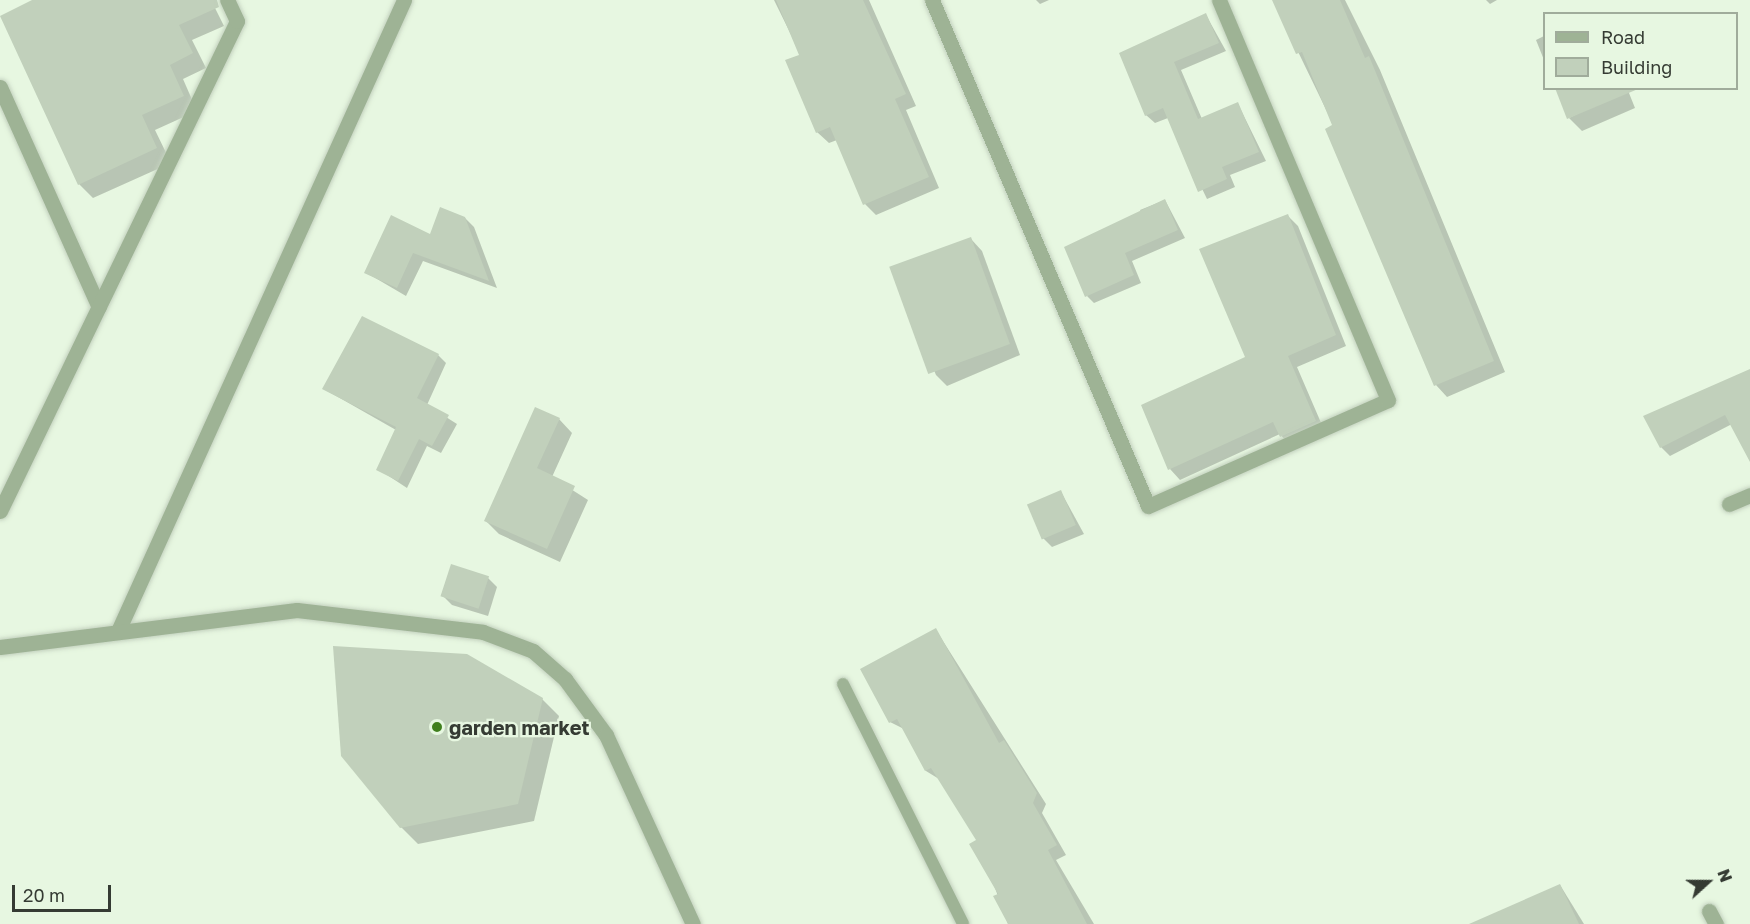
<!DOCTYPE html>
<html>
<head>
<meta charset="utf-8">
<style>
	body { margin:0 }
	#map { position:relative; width:1750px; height:924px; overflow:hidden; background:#e7f7e1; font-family:"Golos Text",sans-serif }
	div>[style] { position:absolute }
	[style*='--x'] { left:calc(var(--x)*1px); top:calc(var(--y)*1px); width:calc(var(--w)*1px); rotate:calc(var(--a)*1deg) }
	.shadow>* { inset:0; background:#0003 }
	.building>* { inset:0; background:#c1d0bb; transform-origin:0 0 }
	.roads { filter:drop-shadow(0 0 2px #c3d1be) drop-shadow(0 0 2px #c3d1be) }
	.service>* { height:12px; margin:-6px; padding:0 6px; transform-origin:6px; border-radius:6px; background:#9eb395 }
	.minor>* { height:15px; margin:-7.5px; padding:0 7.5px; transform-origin:7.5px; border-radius:7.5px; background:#9eb395 }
	.tertiary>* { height:15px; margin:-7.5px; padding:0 7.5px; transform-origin:7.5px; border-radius:7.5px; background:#9eb395 }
	.dots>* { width:16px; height:16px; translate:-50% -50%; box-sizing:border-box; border:3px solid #e7f7e1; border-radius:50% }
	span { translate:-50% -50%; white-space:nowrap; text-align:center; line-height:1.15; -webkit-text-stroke:4.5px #e7f7e1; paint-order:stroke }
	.poi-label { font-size:20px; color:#353b33; font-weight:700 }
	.left { translate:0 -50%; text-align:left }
	.legend { position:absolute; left:1543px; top:12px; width:195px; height:78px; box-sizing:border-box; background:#e7f7e1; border:2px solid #a0ac9b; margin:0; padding:8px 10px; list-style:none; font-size:18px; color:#353b33 }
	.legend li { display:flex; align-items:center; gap:12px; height:30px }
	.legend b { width:30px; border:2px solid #a0ac9b }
	.north { position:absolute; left:1678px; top:852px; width:60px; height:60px; -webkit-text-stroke:4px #e7f7e1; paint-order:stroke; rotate:69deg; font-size:16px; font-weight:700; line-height:24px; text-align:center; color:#353b33 }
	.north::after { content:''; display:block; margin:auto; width:21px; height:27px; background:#353b33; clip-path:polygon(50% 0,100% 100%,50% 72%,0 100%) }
	.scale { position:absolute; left:12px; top:885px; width:99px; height:27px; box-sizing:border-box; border:3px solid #353b33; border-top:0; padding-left:8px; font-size:18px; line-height:21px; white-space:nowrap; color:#353b33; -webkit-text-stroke:4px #e7f7e1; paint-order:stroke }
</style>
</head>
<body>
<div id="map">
	<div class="shadow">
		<div style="clip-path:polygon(35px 0,211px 0,224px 26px,192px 40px,206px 68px,183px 79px,197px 111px,155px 130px,171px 163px,93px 198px,79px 184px)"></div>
		<div style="clip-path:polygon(774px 0,869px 0,916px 106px,906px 110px,939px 188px,876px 215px,865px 204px,837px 140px,829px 143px,817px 132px,801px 55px)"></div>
		<div style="clip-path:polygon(1036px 0,1049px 0,1040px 4px)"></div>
		<div style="clip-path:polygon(1273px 0,1345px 0,1380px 70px,1505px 372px,1447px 397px,1436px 385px,1334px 126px)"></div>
		<div style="clip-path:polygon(1486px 0,1497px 0,1490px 4px)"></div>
		<div style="clip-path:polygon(1206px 15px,1226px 51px,1181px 70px,1202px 119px,1238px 104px,1266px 161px,1230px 175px,1235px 187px,1207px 199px,1168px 118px,1155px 123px,1146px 115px,1121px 54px)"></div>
		<div style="clip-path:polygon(1544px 36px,1544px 60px,1536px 40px)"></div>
		<div style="clip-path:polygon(1627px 88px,1635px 108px,1582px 131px,1569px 118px)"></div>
		<div style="clip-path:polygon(1165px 200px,1185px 238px,1132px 261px,1141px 283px,1094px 303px,1087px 296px,1143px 216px,1140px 210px)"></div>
		<div style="clip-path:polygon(1288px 216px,1298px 226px,1346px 346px,1297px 367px,1325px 432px,1291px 447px,1280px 434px,1180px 480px,1170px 469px,1247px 357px)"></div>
		<div style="clip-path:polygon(465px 218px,474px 227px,497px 288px,423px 261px,406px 296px,365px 272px)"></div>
		<div style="clip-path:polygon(971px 239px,982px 251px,1020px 355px,947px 386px,936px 375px,893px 273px)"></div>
		<div style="clip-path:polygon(438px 355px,446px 363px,427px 405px,457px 424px,441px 453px,427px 446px,407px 488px,378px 469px,396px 430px,324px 389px)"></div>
		<div style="clip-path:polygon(1750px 371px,1750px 459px,1732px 424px,1670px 456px,1661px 447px,1645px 416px)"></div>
		<div style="clip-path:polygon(559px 419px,572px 433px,552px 477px,588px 500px,560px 562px,499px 534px,486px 521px)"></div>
		<div style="clip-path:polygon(1061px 492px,1084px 534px,1052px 547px,1043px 538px)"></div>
		<div style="clip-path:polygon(488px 578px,497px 587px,488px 616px,452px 605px,443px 596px)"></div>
		<div style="clip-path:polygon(936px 630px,1046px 804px,1042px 813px,1066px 855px,1056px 860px,1094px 924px,1008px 924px,978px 841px,939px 779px,926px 771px,904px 729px,890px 722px)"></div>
		<div style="clip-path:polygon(542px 699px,559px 716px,534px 821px,418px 844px,401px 827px)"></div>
		<div style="clip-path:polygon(1560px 885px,1584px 924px,1520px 924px)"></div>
	</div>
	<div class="building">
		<div style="clip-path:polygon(32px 0,217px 0,219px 7px,179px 25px,193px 53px,170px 65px,184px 96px,142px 115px,157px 148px,78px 185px,0 16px)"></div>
		<div style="clip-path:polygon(776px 0,863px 0,906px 94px,895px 99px,929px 177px,863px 205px,830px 127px,816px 133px,785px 60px,799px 55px)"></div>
		<div style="clip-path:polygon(1272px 0,1340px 0,1365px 58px,1369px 56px,1494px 361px,1434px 386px,1325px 129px,1332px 125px,1302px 52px,1296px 54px)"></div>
		<div style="clip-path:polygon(1206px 13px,1219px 43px,1174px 62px,1198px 119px,1238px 102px,1259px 152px,1222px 167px,1227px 179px,1198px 192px,1163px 108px,1145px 116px,1119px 53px)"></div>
		<div style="clip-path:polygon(1555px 88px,1638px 88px,1638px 89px,1567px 119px)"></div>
		<div style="clip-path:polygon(1165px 199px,1178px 230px,1125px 253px,1134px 275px,1085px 297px,1064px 247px)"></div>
		<div style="clip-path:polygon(440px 207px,465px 217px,489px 281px,413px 253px,397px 288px,364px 273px,391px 215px,430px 234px)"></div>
		<div style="clip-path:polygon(1288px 214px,1336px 335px,1288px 356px,1316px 421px,1280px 437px,1273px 422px,1168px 470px,1141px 405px,1245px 357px,1199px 249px)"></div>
		<div style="left:971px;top:237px;width:114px;height:87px;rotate:70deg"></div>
		<div style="clip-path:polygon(362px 316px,439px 354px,417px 398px,449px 415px,432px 446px,419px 439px,398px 481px,376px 470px,396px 427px,322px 389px)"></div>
		<div style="clip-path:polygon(1750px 369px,1750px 462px,1725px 415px,1660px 448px,1643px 416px)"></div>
		<div style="clip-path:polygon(535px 407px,560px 418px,537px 468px,575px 486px,547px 549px,484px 521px)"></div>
		<div style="left:1061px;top:490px;width:38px;height:37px;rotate:67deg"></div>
		<div style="left:451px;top:564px;width:40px;height:34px;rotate:18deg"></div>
		<div style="clip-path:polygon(936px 628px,999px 743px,1004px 740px,1037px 793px,1033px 803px,1057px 845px,1048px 850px,1087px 924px,1008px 924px,993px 896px,998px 894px,969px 844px,976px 840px,931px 768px,925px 771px,897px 719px,889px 723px,860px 669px)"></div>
		<div style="clip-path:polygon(333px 646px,467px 654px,543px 698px,518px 804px,400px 828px,341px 756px)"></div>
		<div style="clip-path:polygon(1560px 884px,1579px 924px,1469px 924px)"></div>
	</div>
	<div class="roads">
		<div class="service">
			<div style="--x:843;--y:684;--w:268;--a:63.4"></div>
		</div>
		<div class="minor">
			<div style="--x:932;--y:0;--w:550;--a:66.88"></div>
			<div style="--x:1148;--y:506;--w:262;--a:-23.8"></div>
			<div style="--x:1388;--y:400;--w:434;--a:-112.9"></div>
			<div style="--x:0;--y:87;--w:241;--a:65.8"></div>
			<div style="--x:1729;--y:504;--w:23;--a:-23"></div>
			<div style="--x:0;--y:511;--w:544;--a:-64.19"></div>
			<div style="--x:237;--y:21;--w:23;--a:-115"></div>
			<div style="--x:118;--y:631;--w:693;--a:-65.62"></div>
			<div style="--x:1709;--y:911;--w:15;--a:62"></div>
		</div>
		<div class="tertiary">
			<div style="--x:0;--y:647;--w:299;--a:-7.1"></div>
			<div style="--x:297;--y:610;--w:187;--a:6.7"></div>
			<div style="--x:483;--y:632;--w:53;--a:20.8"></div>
			<div style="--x:533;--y:651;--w:43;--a:41.2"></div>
			<div style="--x:565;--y:679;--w:69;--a:53.8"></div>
			<div style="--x:606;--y:735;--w:208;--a:65.3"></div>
		</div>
	</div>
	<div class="dots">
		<div style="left:437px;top:727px;background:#407f1d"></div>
	</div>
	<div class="poi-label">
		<span class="left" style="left:449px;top:727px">garden market</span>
	</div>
	<ul class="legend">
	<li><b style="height:8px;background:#9eb395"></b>Road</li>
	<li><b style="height:16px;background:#c1d0bb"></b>Building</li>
	</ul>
	<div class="north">N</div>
	<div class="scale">20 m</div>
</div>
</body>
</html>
